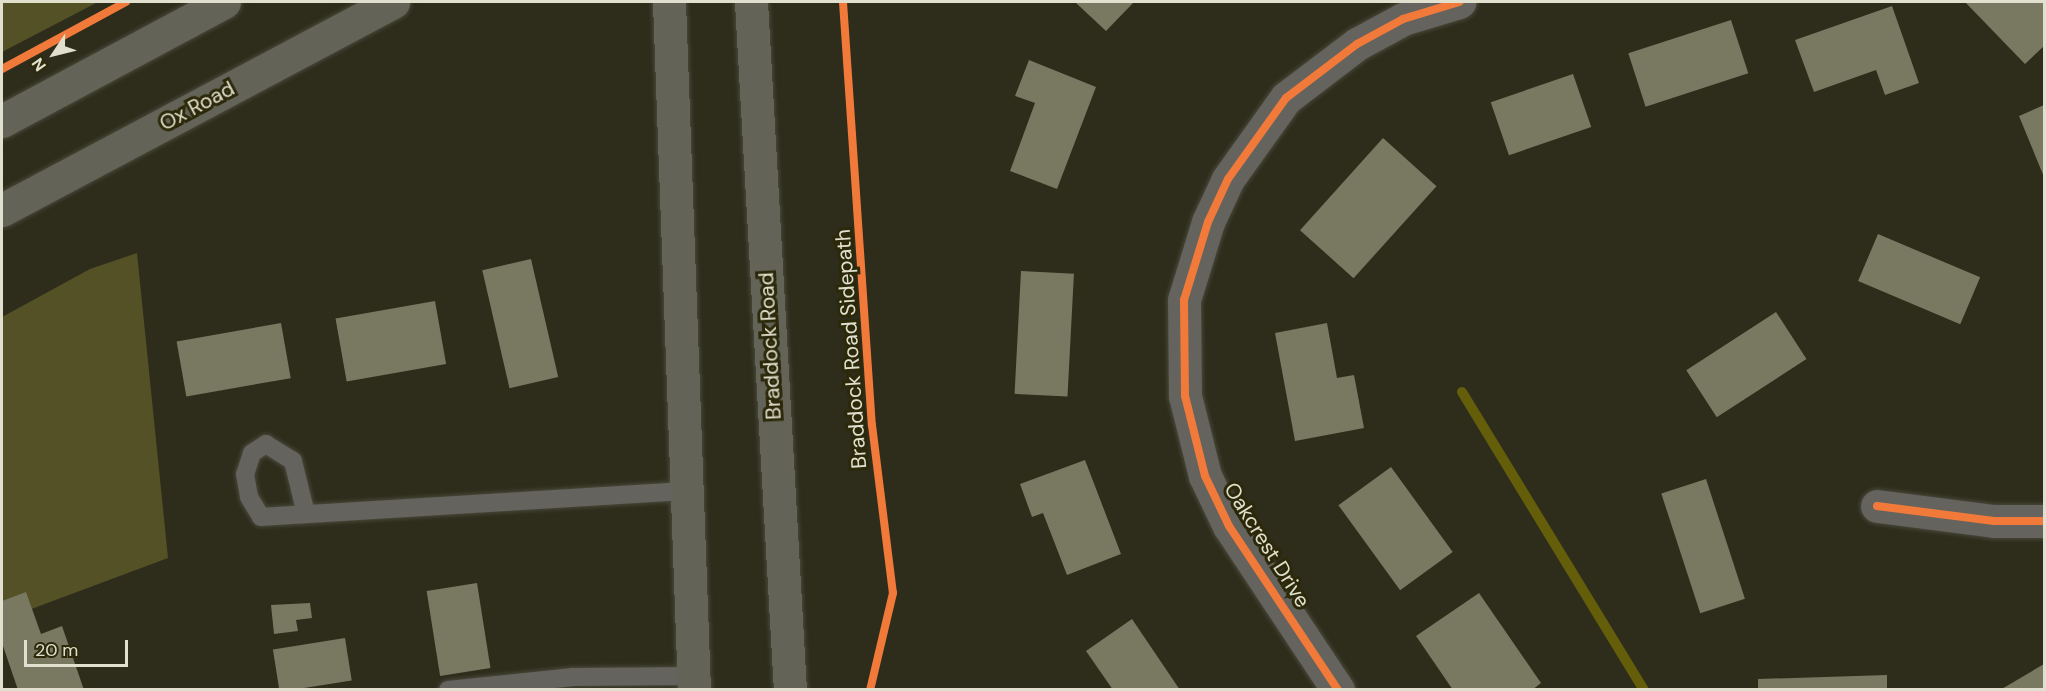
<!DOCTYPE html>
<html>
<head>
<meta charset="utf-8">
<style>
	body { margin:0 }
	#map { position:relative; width:2046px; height:691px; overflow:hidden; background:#2e2d1c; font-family:"DM Sans",sans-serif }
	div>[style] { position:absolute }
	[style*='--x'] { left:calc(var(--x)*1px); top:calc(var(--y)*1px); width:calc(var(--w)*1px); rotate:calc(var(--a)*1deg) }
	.green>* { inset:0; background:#545126 }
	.stream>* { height:10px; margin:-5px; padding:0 5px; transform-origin:5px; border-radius:5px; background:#645e0b }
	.building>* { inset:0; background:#797861; transform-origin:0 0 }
	.roads { filter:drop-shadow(0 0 2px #49483a) drop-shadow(0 0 2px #49483a) }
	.lane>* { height:18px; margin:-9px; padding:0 9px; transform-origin:9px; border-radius:9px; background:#64635d }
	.street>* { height:33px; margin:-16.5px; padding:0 16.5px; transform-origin:16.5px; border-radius:16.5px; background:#64635d }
	.primary>* { height:33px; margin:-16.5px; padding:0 16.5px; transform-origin:16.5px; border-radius:16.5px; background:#646358 }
	.cycleway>* { height:8px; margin:-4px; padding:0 4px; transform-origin:4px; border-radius:4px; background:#f17a3a }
	span { translate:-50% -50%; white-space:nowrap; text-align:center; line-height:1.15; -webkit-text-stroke:6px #2b290a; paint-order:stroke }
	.street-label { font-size:21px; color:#e1e0ce }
	.frame { position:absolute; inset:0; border:3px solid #e1e0ce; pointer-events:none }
	.north { position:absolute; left:24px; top:24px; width:60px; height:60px; -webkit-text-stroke:4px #2b290a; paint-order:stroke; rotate:235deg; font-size:16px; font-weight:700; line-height:24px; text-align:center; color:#e1e0ce }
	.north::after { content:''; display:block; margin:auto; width:21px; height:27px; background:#e1e0ce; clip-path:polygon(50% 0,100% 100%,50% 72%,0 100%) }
	.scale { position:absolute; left:24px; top:640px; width:104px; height:27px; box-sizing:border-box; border:3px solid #e1e0ce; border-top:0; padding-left:8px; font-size:18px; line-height:21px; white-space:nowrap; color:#e1e0ce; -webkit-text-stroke:4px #2b290a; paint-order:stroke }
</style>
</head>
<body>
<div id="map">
	<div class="green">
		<div style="clip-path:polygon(2px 2px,98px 2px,2px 52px)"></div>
		<div style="clip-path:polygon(137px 253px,168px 558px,2px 620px,2px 317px,90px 269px)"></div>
	</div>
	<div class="stream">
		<div style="--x:1462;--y:392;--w:349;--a:58.6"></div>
	</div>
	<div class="building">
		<div style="clip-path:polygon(1075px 2px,1134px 2px,1106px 31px)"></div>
		<div style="clip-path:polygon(1965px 2px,2044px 2px,2044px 46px,2025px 64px)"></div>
		<div style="clip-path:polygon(1892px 6px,1919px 83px,1885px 95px,1876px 70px,1814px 92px,1795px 40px)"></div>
		<div style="left:1731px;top:20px;width:56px;height:108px;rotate:72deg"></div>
		<div style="clip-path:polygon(1029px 60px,1096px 87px,1057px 189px,1010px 171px,1035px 103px,1015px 96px)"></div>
		<div style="left:1573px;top:74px;width:56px;height:87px;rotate:71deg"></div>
		<div style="clip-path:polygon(2044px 105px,2044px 177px,2019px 116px)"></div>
		<div style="left:1383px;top:138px;width:72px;height:124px;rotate:42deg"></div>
		<div style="left:1878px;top:234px;width:111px;height:51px;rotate:23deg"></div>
		<div style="left:531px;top:259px;width:121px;height:50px;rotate:77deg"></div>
		<div style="left:1021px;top:271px;width:53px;height:123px;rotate:3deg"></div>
		<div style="left:435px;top:301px;width:64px;height:101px;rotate:80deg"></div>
		<div style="left:1776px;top:312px;width:56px;height:107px;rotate:57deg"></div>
		<div style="left:281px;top:323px;width:56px;height:106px;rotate:80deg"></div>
		<div style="clip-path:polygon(1327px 323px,1337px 378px,1354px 375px,1364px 428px,1295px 441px,1275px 333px)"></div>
		<div style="clip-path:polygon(1085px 460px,1121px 554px,1067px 575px,1043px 513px,1032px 517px,1020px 484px)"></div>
		<div style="left:1391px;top:467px;width:105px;height:65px;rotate:54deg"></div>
		<div style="left:1706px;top:479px;width:126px;height:47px;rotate:72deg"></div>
		<div style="left:477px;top:583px;width:86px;height:51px;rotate:81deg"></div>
		<div style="clip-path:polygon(26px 592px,41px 634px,62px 626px,84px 690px,18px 690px,2px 643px,2px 601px)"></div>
		<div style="clip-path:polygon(1479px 593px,1541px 683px,1532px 690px,1453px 690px,1416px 636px)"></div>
		<div style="clip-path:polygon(310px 603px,312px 618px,296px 620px,298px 631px,274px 634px,271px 605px)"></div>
		<div style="clip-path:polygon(1132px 619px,1180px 690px,1113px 690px,1086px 651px)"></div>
		<div style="left:345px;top:638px;width:43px;height:73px;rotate:81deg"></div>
		<div style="clip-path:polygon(2044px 664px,2044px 690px,2000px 690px)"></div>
		<div style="clip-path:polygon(1887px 675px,1887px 690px,1758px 690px,1758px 679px)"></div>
	</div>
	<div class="roads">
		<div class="lane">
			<div style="--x:306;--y:514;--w:55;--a:-103.8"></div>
			<div style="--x:293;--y:461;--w:32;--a:-148"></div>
			<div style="--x:266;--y:444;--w:17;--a:147"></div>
			<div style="--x:252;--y:453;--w:22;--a:108"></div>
			<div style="--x:245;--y:474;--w:23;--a:80"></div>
			<div style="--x:249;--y:497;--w:23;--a:59"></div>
			<div style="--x:261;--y:517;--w:428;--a:-3.5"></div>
			<div style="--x:448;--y:690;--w:126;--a:-5.9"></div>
			<div style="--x:573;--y:677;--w:120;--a:-0.5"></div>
		</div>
		<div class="street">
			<div style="--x:1877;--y:506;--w:118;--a:7.3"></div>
			<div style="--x:1994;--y:521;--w:50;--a:0"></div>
			<div style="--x:1338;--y:690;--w:197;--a:-123.6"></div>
			<div style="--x:1229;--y:526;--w:55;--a:-115.6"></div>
			<div style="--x:1205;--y:476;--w:82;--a:-104"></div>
			<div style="--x:1185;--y:396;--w:96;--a:-90.6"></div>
			<div style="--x:1184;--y:300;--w:82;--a:-72.9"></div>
			<div style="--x:1208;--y:222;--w:47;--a:-65.1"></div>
			<div style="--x:1228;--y:179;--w:100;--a:-54.4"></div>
			<div style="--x:1286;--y:98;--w:89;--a:-37.3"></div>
			<div style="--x:1357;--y:44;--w:52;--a:-28.5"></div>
			<div style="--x:1403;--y:19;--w:59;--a:-16.9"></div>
		</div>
		<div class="primary">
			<div style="--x:669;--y:2;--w:688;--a:87.92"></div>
			<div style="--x:751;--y:2;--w:689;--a:86.76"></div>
			<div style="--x:2;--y:121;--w:252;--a:-28.2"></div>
			<div style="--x:2;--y:210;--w:443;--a:-28"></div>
		</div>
	</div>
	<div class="cycleway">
		<div style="--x:843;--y:2;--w:424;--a:86.1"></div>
		<div style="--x:872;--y:425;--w:169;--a:82.9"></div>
		<div style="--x:893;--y:593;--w:100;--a:103.3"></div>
		<div style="--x:2;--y:69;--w:141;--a:-28.4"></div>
		<div style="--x:1877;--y:506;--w:118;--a:7.3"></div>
		<div style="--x:1994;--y:521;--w:50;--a:0"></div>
		<div style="--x:1338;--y:690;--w:197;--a:-123.6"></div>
		<div style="--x:1229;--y:526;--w:55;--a:-115.6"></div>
		<div style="--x:1205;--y:476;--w:82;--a:-104"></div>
		<div style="--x:1185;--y:396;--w:96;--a:-90.6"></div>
		<div style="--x:1184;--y:300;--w:82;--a:-72.9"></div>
		<div style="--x:1208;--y:222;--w:47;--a:-65.1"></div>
		<div style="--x:1228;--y:179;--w:100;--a:-54.4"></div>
		<div style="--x:1286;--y:98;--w:89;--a:-37.3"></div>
		<div style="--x:1357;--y:44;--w:52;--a:-28.5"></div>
		<div style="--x:1403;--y:19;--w:59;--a:-16.9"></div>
	</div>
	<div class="street-label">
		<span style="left:197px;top:106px;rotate:-28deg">Ox Road</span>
		<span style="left:770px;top:346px;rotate:-93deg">Braddock Road</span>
		<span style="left:851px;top:349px;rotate:-94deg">Braddock Road Sidepath</span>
		<span style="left:1267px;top:545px;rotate:58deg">Oakcrest Drive</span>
	</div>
	<div class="frame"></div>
	<div class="north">N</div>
	<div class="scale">20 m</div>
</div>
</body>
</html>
